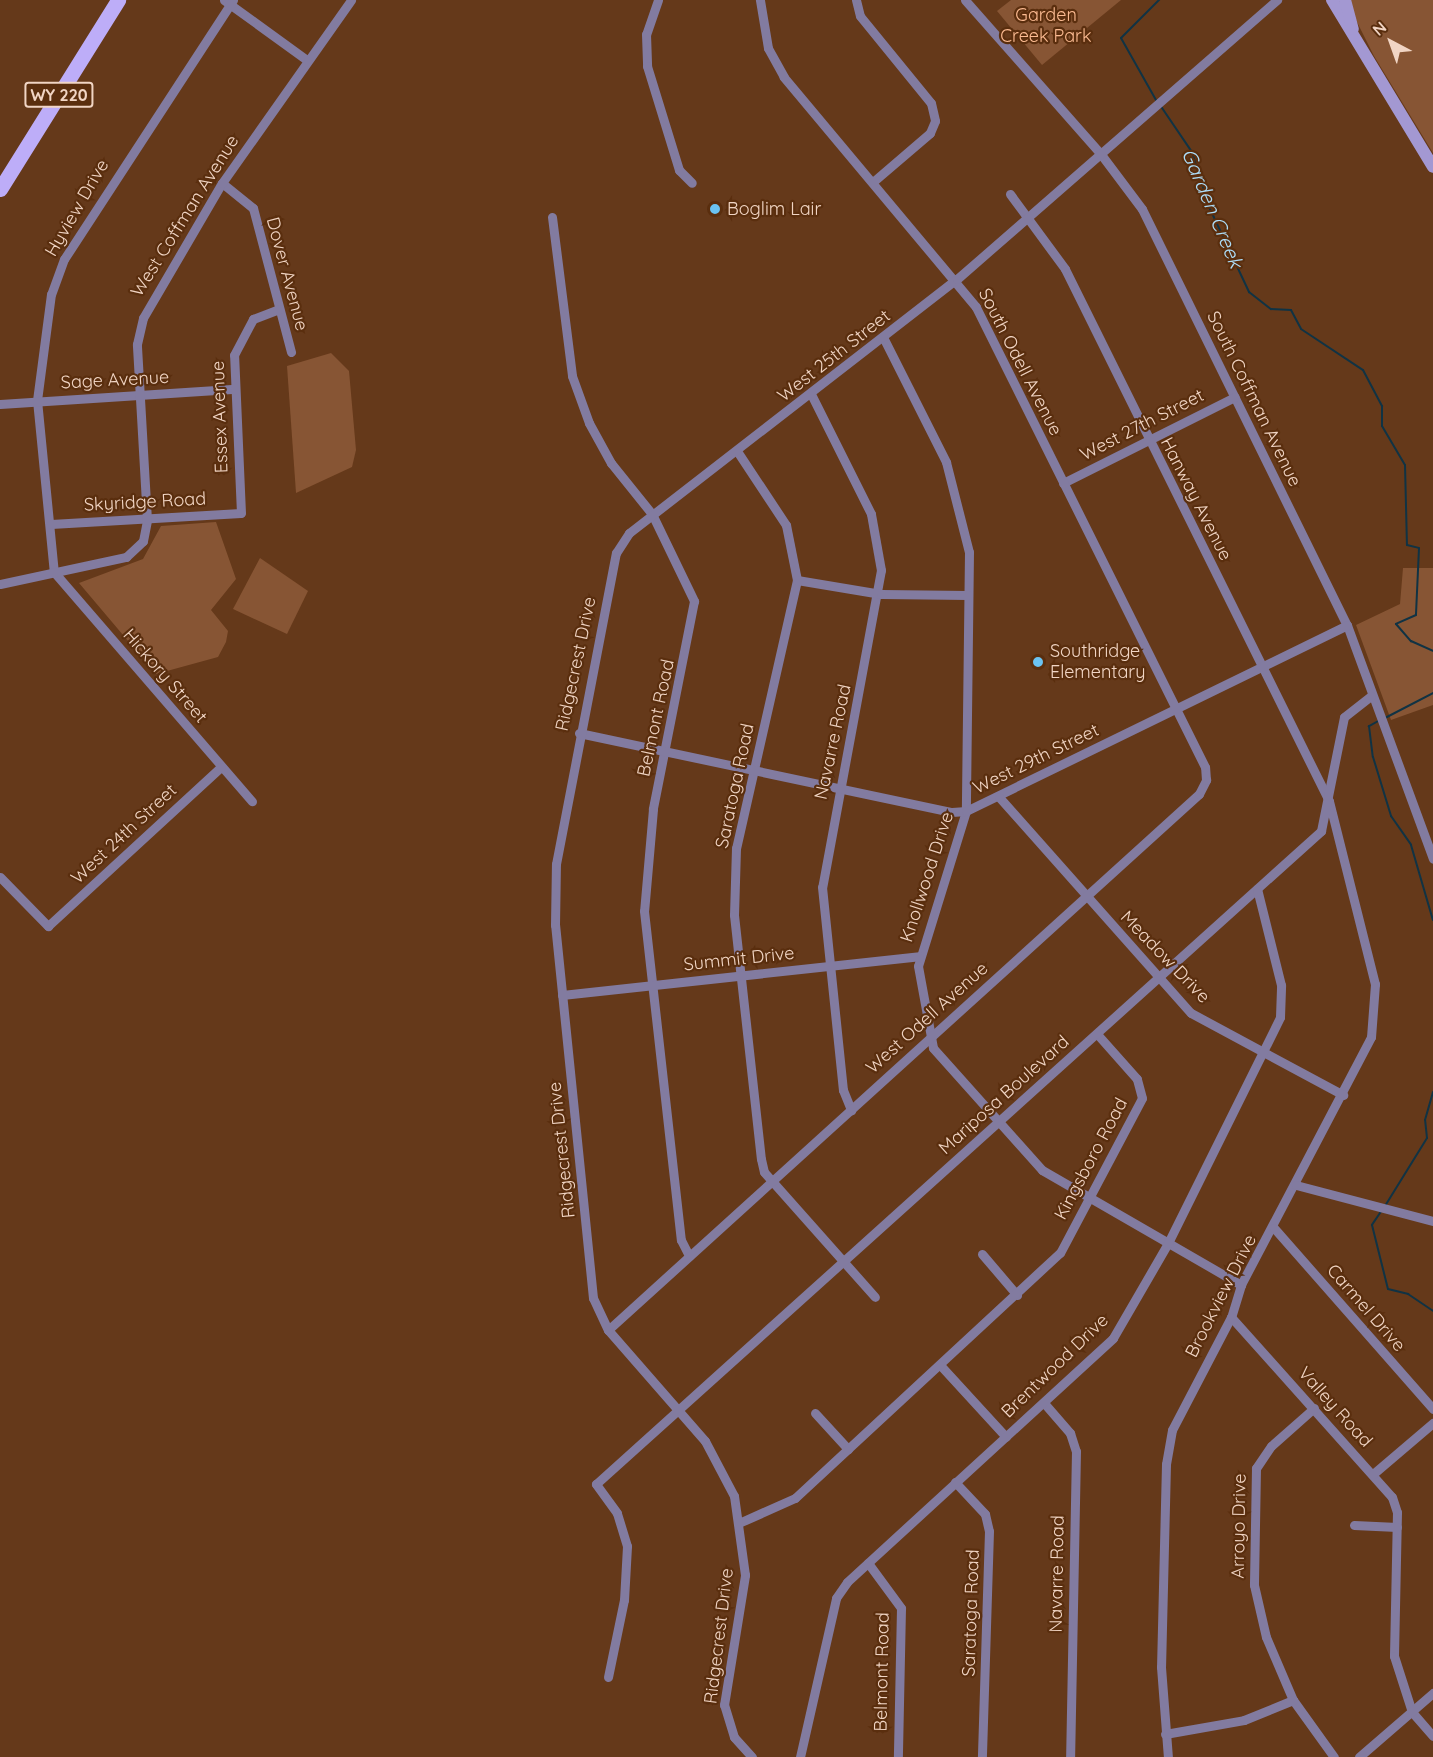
<!DOCTYPE html>
<html>
<head>
<meta charset="utf-8">
<style>
	body { margin:0 }
	#map { position:relative; width:1433px; height:1757px; overflow:hidden; background:#65391a; font-family:Quicksand,sans-serif }
	div>[style] { position:absolute }
	[style*='--x'] { left:calc(var(--x)*1px); top:calc(var(--y)*1px); width:calc(var(--w)*1px); rotate:calc(var(--a)*1deg) }
	.green>* { inset:0; background:#875534 }
	.stream>* { height:2px; margin:-1px; padding:0 1px; transform-origin:1px; border-radius:1px; background:#103344 }
	.street>* { height:9px; margin:-4.5px; padding:0 4.5px; transform-origin:4.5px; border-radius:4.5px; background:#827ba0 }
	.secondary>* { height:12px; margin:-6px; padding:0 6px; transform-origin:6px; border-radius:6px; background:#a398d2 }
	.primary>* { height:15px; margin:-7.5px; padding:0 7.5px; transform-origin:7.5px; border-radius:7.5px; background:#bdadf8 }
	.dots>* { width:16px; height:16px; translate:-50% -50%; box-sizing:border-box; border:3px solid #5a2e0e; border-radius:50% }
	span { translate:-50% -50%; white-space:nowrap; text-align:center; line-height:1.15; -webkit-text-stroke:4.5px #5a2e0e; paint-order:stroke }
	.shield-label span { padding:2px 4px; background:#5a2e0e; border:2px solid; border-radius:4px; -webkit-text-stroke-width:0 }
	.shield-label { font-size:16px; color:#f1d5c4; font-weight:700 }
	.park-label { font-size:18px; color:#fcbb92 }
	.street-label { font-size:18px; color:#f1d5c4 }
	.poi-label { font-size:18px; color:#f1d5c4 }
	.left { translate:0 -50%; text-align:left }
	.water-label { font-size:20px; color:#addcf7; font-style:italic }
	.north { position:absolute; left:1361px; top:12px; width:60px; height:60px; -webkit-text-stroke:4px #5a2e0e; paint-order:stroke; rotate:319deg; font-size:16px; font-weight:700; line-height:24px; text-align:center; color:#f1d5c4 }
	.north::after { content:''; display:block; margin:auto; width:21px; height:27px; background:#f1d5c4; clip-path:polygon(50% 0,100% 100%,50% 72%,0 100%) }
</style>
</head>
<body>
<div id="map">
	<div class="green">
		<div style="clip-path:polygon(1011px 0,1121px 0,1042px 65px,997px 11px)"></div>
		<div style="clip-path:polygon(1346px 0,1433px 0,1433px 153px,1374px 56px)"></div>
		<div style="clip-path:polygon(331px 353px,349px 371px,356px 450px,352px 467px,296px 493px,287px 366px)"></div>
		<div style="clip-path:polygon(216px 522px,236px 579px,211px 610px,228px 631px,226px 642px,218px 657px,156px 674px,79px 583px,143px 559px,161px 526px)"></div>
		<div style="clip-path:polygon(260px 558px,308px 591px,287px 634px,233px 609px)"></div>
		<div style="clip-path:polygon(1403px 568px,1433px 568px,1433px 705px,1391px 720px,1356px 625px,1400px 604px)"></div>
	</div>
	<div class="stream">
		<div style="--x:1156;--y:100;--w:71;--a:-119.4"></div>
		<div style="--x:1121;--y:38;--w:54;--a:-45"></div>
		<div style="--x:1160;--y:105;--w:57;--a:55.8"></div>
		<div style="--x:1192;--y:152;--w:60;--a:72.5"></div>
		<div style="--x:1210;--y:209;--w:92;--a:64.8"></div>
		<div style="--x:1249;--y:292;--w:28;--a:38"></div>
		<div style="--x:1271;--y:309;--w:20;--a:3"></div>
		<div style="--x:1291;--y:310;--w:21;--a:62"></div>
		<div style="--x:1301;--y:329;--w:74;--a:33.5"></div>
		<div style="--x:1363;--y:370;--w:41;--a:62.2"></div>
		<div style="--x:1382;--y:406;--w:20;--a:90"></div>
		<div style="--x:1382;--y:426;--w:45;--a:59.5"></div>
		<div style="--x:1405;--y:465;--w:80;--a:88.6"></div>
		<div style="--x:1407;--y:545;--w:12;--a:14"></div>
		<div style="--x:1419;--y:548;--w:67;--a:92.6"></div>
		<div style="--x:1416;--y:615;--w:22;--a:156"></div>
		<div style="--x:1396;--y:624;--w:23;--a:49"></div>
		<div style="--x:1411;--y:641;--w:24;--a:24"></div>
		<div style="--x:1385;--y:718;--w:54;--a:-27.5"></div>
		<div style="--x:1380;--y:720;--w:13;--a:151"></div>
		<div style="--x:1369;--y:726;--w:31;--a:83"></div>
		<div style="--x:1373;--y:757;--w:62;--a:73"></div>
		<div style="--x:1391;--y:816;--w:35;--a:55"></div>
		<div style="--x:1411;--y:845;--w:78;--a:73.7"></div>
		<div style="--x:1385;--y:1206;--w:80;--a:-58.3"></div>
		<div style="--x:1427;--y:1138;--w:18;--a:-96"></div>
		<div style="--x:1425;--y:1120;--w:29;--a:-74"></div>
		<div style="--x:1382;--y:1210;--w:18;--a:124"></div>
		<div style="--x:1372;--y:1225;--w:66;--a:76"></div>
		<div style="--x:1388;--y:1289;--w:21;--a:14"></div>
		<div style="--x:1408;--y:1294;--w:30;--a:34"></div>
	</div>
	<div class="street">
		<div style="--x:224;--y:0;--w:102;--a:35.9"></div>
		<div style="--x:233;--y:0;--w:309;--a:123.1"></div>
		<div style="--x:64;--y:259;--w:37;--a:110"></div>
		<div style="--x:51;--y:294;--w:107;--a:97.5"></div>
		<div style="--x:37;--y:400;--w:173;--a:84.4"></div>
		<div style="--x:54;--y:572;--w:303;--a:49.2"></div>
		<div style="--x:658;--y:0;--w:36;--a:109"></div>
		<div style="--x:646;--y:34;--w:32;--a:88"></div>
		<div style="--x:647;--y:66;--w:109;--a:72.9"></div>
		<div style="--x:679;--y:170;--w:18;--a:45"></div>
		<div style="--x:856;--y:0;--w:16;--a:76"></div>
		<div style="--x:860;--y:16;--w:112;--a:50.8"></div>
		<div style="--x:931;--y:103;--w:18;--a:77"></div>
		<div style="--x:935;--y:121;--w:13;--a:113"></div>
		<div style="--x:930;--y:133;--w:74;--a:139.4"></div>
		<div style="--x:965;--y:0;--w:204;--a:48.6"></div>
		<div style="--x:1100;--y:153;--w:70;--a:53.1"></div>
		<div style="--x:1142;--y:209;--w:464;--a:63.8"></div>
		<div style="--x:1347;--y:625;--w:249;--a:69.8"></div>
		<div style="--x:222;--y:183;--w:40;--a:39"></div>
		<div style="--x:253;--y:208;--w:149;--a:75.2"></div>
		<div style="--x:1010;--y:194;--w:93;--a:53.7"></div>
		<div style="--x:1065;--y:269;--w:594;--a:63.61"></div>
		<div style="--x:1329;--y:801;--w:189;--a:75.9"></div>
		<div style="--x:1375;--y:984;--w:53;--a:94.3"></div>
		<div style="--x:1371;--y:1037;--w:280;--a:117.7"></div>
		<div style="--x:1241;--y:1285;--w:34;--a:107"></div>
		<div style="--x:1231;--y:1317;--w:127;--a:117.6"></div>
		<div style="--x:1172;--y:1430;--w:35;--a:100"></div>
		<div style="--x:1166;--y:1464;--w:203;--a:91.4"></div>
		<div style="--x:1161;--y:1667;--w:90;--a:85.6"></div>
		<div style="--x:552;--y:217;--w:160;--a:82.8"></div>
		<div style="--x:572;--y:376;--w:50;--a:70.1"></div>
		<div style="--x:589;--y:423;--w:46;--a:61.2"></div>
		<div style="--x:611;--y:463;--w:65;--a:51.2"></div>
		<div style="--x:652;--y:514;--w:97;--a:64.2"></div>
		<div style="--x:694;--y:601;--w:212;--a:101.2"></div>
		<div style="--x:653;--y:809;--w:102;--a:95"></div>
		<div style="--x:644;--y:911;--w:331;--a:83.6"></div>
		<div style="--x:681;--y:1240;--w:18;--a:63"></div>
		<div style="--x:884;--y:339;--w:138;--a:63.2"></div>
		<div style="--x:946;--y:462;--w:93;--a:75.7"></div>
		<div style="--x:969;--y:552;--w:259;--a:90.7"></div>
		<div style="--x:966;--y:811;--w:162;--a:107.2"></div>
		<div style="--x:918;--y:966;--w:83;--a:79.6"></div>
		<div style="--x:933;--y:1048;--w:164;--a:48.2"></div>
		<div style="--x:1042;--y:1170;--w:230;--a:30"></div>
		<div style="--x:811;--y:394;--w:134;--a:63.4"></div>
		<div style="--x:871;--y:514;--w:57;--a:79.9"></div>
		<div style="--x:881;--y:570;--w:322;--a:100.5"></div>
		<div style="--x:822;--y:887;--w:204;--a:84.1"></div>
		<div style="--x:843;--y:1090;--w:22;--a:68"></div>
		<div style="--x:0;--y:404;--w:232;--a:-3.7"></div>
		<div style="--x:737;--y:451;--w:89;--a:56.5"></div>
		<div style="--x:786;--y:525;--w:56;--a:78.7"></div>
		<div style="--x:797;--y:580;--w:275;--a:102.8"></div>
		<div style="--x:736;--y:848;--w:67;--a:91.7"></div>
		<div style="--x:734;--y:915;--w:245;--a:83.7"></div>
		<div style="--x:761;--y:1159;--w:13;--a:77"></div>
		<div style="--x:764;--y:1172;--w:167;--a:48.4"></div>
		<div style="--x:1063;--y:483;--w:192;--a:-26.6"></div>
		<div style="--x:51;--y:524;--w:190;--a:-3.3"></div>
		<div style="--x:241;--y:513;--w:158;--a:-92.5"></div>
		<div style="--x:234;--y:355;--w:41;--a:-62.2"></div>
		<div style="--x:253;--y:319;--w:28;--a:-21"></div>
		<div style="--x:797;--y:580;--w:85;--a:9.5"></div>
		<div style="--x:881;--y:594;--w:87;--a:0.7"></div>
		<div style="--x:0;--y:584;--w:129;--a:-12.1"></div>
		<div style="--x:126;--y:557;--w:23;--a:-43"></div>
		<div style="--x:143;--y:541;--w:21;--a:-79"></div>
		<div style="--x:147;--y:520;--w:176;--a:-93.3"></div>
		<div style="--x:137;--y:344;--w:27;--a:-77"></div>
		<div style="--x:143;--y:318;--w:156;--a:-59.7"></div>
		<div style="--x:222;--y:183;--w:224;--a:-54.8"></div>
		<div style="--x:579;--y:733;--w:381;--a:12"></div>
		<div style="--x:952;--y:812;--w:14;--a:-4"></div>
		<div style="--x:966;--y:811;--w:424;--a:-26"></div>
		<div style="--x:999;--y:797;--w:289;--a:48.4"></div>
		<div style="--x:1191;--y:1013;--w:173;--a:28.3"></div>
		<div style="--x:0;--y:877;--w:69;--a:45.6"></div>
		<div style="--x:48;--y:926;--w:235;--a:-42.6"></div>
		<div style="--x:562;--y:995;--w:359;--a:-6.2"></div>
		<div style="--x:1296;--y:1185;--w:142;--a:14.7"></div>
		<div style="--x:1274;--y:1228;--w:241;--a:48.7"></div>
		<div style="--x:982;--y:1254;--w:54;--a:49.5"></div>
		<div style="--x:1231;--y:1317;--w:241;--a:48.2"></div>
		<div style="--x:1392;--y:1497;--w:16;--a:72"></div>
		<div style="--x:1397;--y:1512;--w:144;--a:91.2"></div>
		<div style="--x:1394;--y:1656;--w:59;--a:72.2"></div>
		<div style="--x:1412;--y:1712;--w:32;--a:49"></div>
		<div style="--x:608;--y:1330;--w:798;--a:-42.21"></div>
		<div style="--x:1199;--y:794;--w:16;--a:-63"></div>
		<div style="--x:1206;--y:780;--w:13;--a:-94"></div>
		<div style="--x:1205;--y:767;--w:514;--a:-116.47"></div>
		<div style="--x:976;--y:307;--w:300;--a:-129.9"></div>
		<div style="--x:784;--y:77;--w:33;--a:-119"></div>
		<div style="--x:768;--y:48;--w:49;--a:-99.5"></div>
		<div style="--x:941;--y:1366;--w:96;--a:47.5"></div>
		<div style="--x:1044;--y:1403;--w:40;--a:49"></div>
		<div style="--x:1070;--y:1433;--w:19;--a:72"></div>
		<div style="--x:1076;--y:1451;--w:306;--a:91.1"></div>
		<div style="--x:1314;--y:1408;--w:57;--a:138.5"></div>
		<div style="--x:1271;--y:1446;--w:27;--a:124"></div>
		<div style="--x:1256;--y:1468;--w:117;--a:91"></div>
		<div style="--x:1254;--y:1585;--w:53;--a:77"></div>
		<div style="--x:1266;--y:1637;--w:69;--a:66.8"></div>
		<div style="--x:1293;--y:1700;--w:70;--a:54.3"></div>
		<div style="--x:815;--y:1413;--w:49;--a:47.5"></div>
		<div style="--x:1373;--y:1474;--w:79;--a:-40.4"></div>
		<div style="--x:955;--y:1482;--w:44;--a:46.8"></div>
		<div style="--x:985;--y:1514;--w:17;--a:77"></div>
		<div style="--x:989;--y:1531;--w:226;--a:91.8"></div>
		<div style="--x:741;--y:1522;--w:59;--a:-24"></div>
		<div style="--x:795;--y:1498;--w:361;--a:-42.8"></div>
		<div style="--x:1060;--y:1253;--w:175;--a:-62.1"></div>
		<div style="--x:1142;--y:1098;--w:20;--a:-105"></div>
		<div style="--x:1137;--y:1079;--w:60;--a:-131.6"></div>
		<div style="--x:1354;--y:1525;--w:43;--a:2.7"></div>
		<div style="--x:868;--y:1563;--w:56;--a:53.7"></div>
		<div style="--x:901;--y:1608;--w:149;--a:91.2"></div>
		<div style="--x:608;--y:1677;--w:79;--a:-78.3"></div>
		<div style="--x:624;--y:1600;--w:54;--a:-86.8"></div>
		<div style="--x:627;--y:1546;--w:34;--a:-107"></div>
		<div style="--x:617;--y:1513;--w:36;--a:-126"></div>
		<div style="--x:596;--y:1484;--w:976;--a:-42.01"></div>
		<div style="--x:1321;--y:831;--w:116;--a:-78.6"></div>
		<div style="--x:1344;--y:717;--w:34;--a:-38"></div>
		<div style="--x:1165;--y:1734;--w:80;--a:-10"></div>
		<div style="--x:1244;--y:1720;--w:53;--a:-22.2"></div>
		<div style="--x:752;--y:1757;--w:27;--a:-132"></div>
		<div style="--x:734;--y:1737;--w:34;--a:-107"></div>
		<div style="--x:724;--y:1705;--w:132;--a:-80.8"></div>
		<div style="--x:745;--y:1575;--w:80;--a:-97.9"></div>
		<div style="--x:734;--y:1496;--w:62;--a:-117.8"></div>
		<div style="--x:705;--y:1441;--w:147;--a:-131.1"></div>
		<div style="--x:608;--y:1330;--w:35;--a:-115"></div>
		<div style="--x:593;--y:1298;--w:375;--a:-95.8"></div>
		<div style="--x:555;--y:925;--w:61;--a:-89.1"></div>
		<div style="--x:556;--y:864;--w:317;--a:-79.1"></div>
		<div style="--x:616;--y:553;--w:24;--a:-57"></div>
		<div style="--x:629;--y:533;--w:415;--a:-37.8"></div>
		<div style="--x:957;--y:279;--w:425;--a:-41.1"></div>
		<div style="--x:800;--y:1757;--w:163;--a:-77.2"></div>
		<div style="--x:836;--y:1598;--w:19;--a:-55"></div>
		<div style="--x:847;--y:1582;--w:361;--a:-42.5"></div>
		<div style="--x:1113;--y:1338;--w:110;--a:-59.9"></div>
		<div style="--x:1168;--y:1243;--w:252;--a:-63.6"></div>
		<div style="--x:1280;--y:1017;--w:32;--a:-88"></div>
		<div style="--x:1281;--y:985;--w:99;--a:-104"></div>
		<div style="--x:1359;--y:1757;--w:98;--a:-40.9"></div>
	</div>
	<div class="secondary">
		<div style="--x:1332;--y:0;--w:195;--a:58.8"></div>
		<div style="--x:1345;--y:0;--w:30;--a:75"></div>
	</div>
	<div class="primary">
		<div style="--x:0;--y:189;--w:223;--a:-58"></div>
	</div>
	<div class="dots">
		<div style="left:715px;top:209px;background:#6bc3f2"></div>
		<div style="left:1038px;top:662px;background:#6bc3f2"></div>
	</div>
	<div class="shield-label">
		<span style="left:59px;top:95px">WY 220</span>
	</div>
	<div class="park-label">
		<span style="left:1046px;top:26px">Garden<br>Creek Park</span>
	</div>
	<div class="street-label">
		<span style="left:77px;top:208px;rotate:-60deg">Hyview Drive</span>
		<span style="left:185px;top:216px;rotate:-58deg">West Coffman Avenue</span>
		<span style="left:287px;top:274px;rotate:75deg">Dover Avenue</span>
		<span style="left:834px;top:356px;rotate:-38deg">West 25th Street</span>
		<span style="left:1020px;top:362px;rotate:63deg">South Odell Avenue</span>
		<span style="left:115px;top:380px;rotate:-3deg">Sage Avenue</span>
		<span style="left:1254px;top:399px;rotate:64deg">South Coffman Avenue</span>
		<span style="left:220px;top:417px;rotate:-92deg">Essex Avenue</span>
		<span style="left:1142px;top:425px;rotate:-27deg">West 27th Street</span>
		<span style="left:1196px;top:499px;rotate:63deg">Hanway Avenue</span>
		<span style="left:145px;top:502px;rotate:-3deg">Skyridge Road</span>
		<span style="left:576px;top:664px;rotate:-78deg">Ridgecrest Drive</span>
		<span style="left:165px;top:676px;rotate:49deg">Hickory Street</span>
		<span style="left:656px;top:718px;rotate:-78deg">Belmont Road</span>
		<span style="left:833px;top:742px;rotate:-78deg">Navarre Road</span>
		<span style="left:1036px;top:759px;rotate:-26deg">West 29th Street</span>
		<span style="left:735px;top:786px;rotate:-78deg">Saratoga Road</span>
		<span style="left:124px;top:834px;rotate:-43deg">West 24th Street</span>
		<span style="left:927px;top:877px;rotate:-72deg">Knollwood Drive</span>
		<span style="left:1165px;top:957px;rotate:46deg">Meadow Drive</span>
		<span style="left:739px;top:959px;rotate:-6deg">Summit Drive</span>
		<span style="left:927px;top:1018px;rotate:-42deg">West Odell Avenue</span>
		<span style="left:1004px;top:1095px;rotate:-42deg">Mariposa Boulevard</span>
		<span style="left:562px;top:1150px;rotate:-96deg">Ridgecrest Drive</span>
		<span style="left:1091px;top:1159px;rotate:-62deg">Kingsboro Road</span>
		<span style="left:1221px;top:1296px;rotate:-63deg">Brookview Drive</span>
		<span style="left:1366px;top:1308px;rotate:49deg">Carmel Drive</span>
		<span style="left:1055px;top:1366px;rotate:-44deg">Brentwood Drive</span>
		<span style="left:1335px;top:1407px;rotate:48deg">Valley Road</span>
		<span style="left:1239px;top:1526px;rotate:-89deg">Arroyo Drive</span>
		<span style="left:1057px;top:1574px;rotate:-89deg">Navarre Road</span>
		<span style="left:971px;top:1613px;rotate:-88deg">Saratoga Road</span>
		<span style="left:719px;top:1636px;rotate:-83deg">Ridgecrest Drive</span>
		<span style="left:882px;top:1672px;rotate:-89deg">Belmont Road</span>
	</div>
	<div class="poi-label">
		<span class="left" style="left:727px;top:209px">Boglim Lair</span>
		<span class="left" style="left:1050px;top:662px">Southridge<br>Elementary</span>
	</div>
	<div class="water-label">
		<span style="left:1213px;top:208px;rotate:67deg">Garden Creek</span>
	</div>
	<div class="north">N</div>
</div>
</body>
</html>
